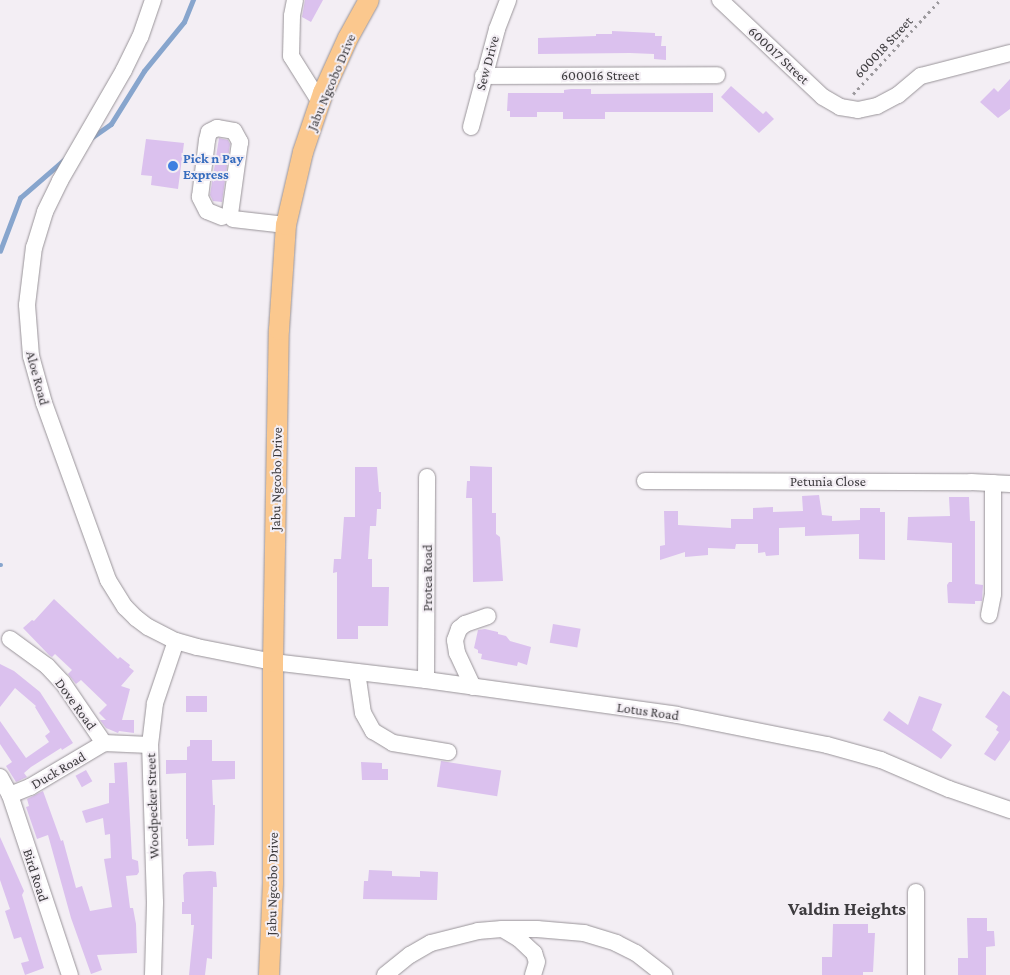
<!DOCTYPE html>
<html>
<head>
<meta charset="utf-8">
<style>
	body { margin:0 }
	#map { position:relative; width:1010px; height:975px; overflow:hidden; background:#f3eef4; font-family:"Crimson Pro",serif }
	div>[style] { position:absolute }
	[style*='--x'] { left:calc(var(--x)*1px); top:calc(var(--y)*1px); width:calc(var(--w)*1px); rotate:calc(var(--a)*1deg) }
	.stream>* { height:4.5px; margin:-2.25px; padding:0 2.25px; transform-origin:2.25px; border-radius:2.25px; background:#87a5cd }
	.building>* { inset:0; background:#dbc1ee; transform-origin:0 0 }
	.path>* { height:2.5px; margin-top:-1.25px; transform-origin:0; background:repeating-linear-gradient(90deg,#9c999d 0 2.5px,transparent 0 6.5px) }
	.roads { filter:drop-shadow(0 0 1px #999499) drop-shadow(0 0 1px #999499) }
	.minor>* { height:16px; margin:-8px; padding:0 8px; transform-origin:8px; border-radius:8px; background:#fff }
	.major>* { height:20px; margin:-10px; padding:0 10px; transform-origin:10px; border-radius:10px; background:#fbc88e }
	.dots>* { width:14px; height:14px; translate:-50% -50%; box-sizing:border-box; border:2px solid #f3eef4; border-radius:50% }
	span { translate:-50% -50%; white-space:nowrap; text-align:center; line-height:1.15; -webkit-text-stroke:4px #f3eef4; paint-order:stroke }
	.street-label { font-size:14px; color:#3d3b3e }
	.shop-label { font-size:14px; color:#366cbe; font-weight:700 }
	.left { translate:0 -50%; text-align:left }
	.district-label { font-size:19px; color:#3d3b3e; font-weight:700 }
</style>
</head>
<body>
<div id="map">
	<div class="stream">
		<div style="--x:91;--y:138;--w:24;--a:-35"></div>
		<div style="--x:111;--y:124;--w:62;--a:-58.1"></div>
		<div style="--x:144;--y:71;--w:63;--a:-50.8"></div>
		<div style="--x:184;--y:22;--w:24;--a:-68"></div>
		<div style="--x:0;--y:251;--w:57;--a:-69.3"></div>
		<div style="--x:20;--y:198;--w:61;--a:-41"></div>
		<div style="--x:0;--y:565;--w:1;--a:0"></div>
	</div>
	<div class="building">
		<div style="clip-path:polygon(305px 0,323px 0,311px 22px,302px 17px)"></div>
		<div style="clip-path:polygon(612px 31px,655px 33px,655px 36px,662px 36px,661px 46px,666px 46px,666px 60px,654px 59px,654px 54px,630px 53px,538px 54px,538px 38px,596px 36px,596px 34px,612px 34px)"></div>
		<div style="clip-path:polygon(1010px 79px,1010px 109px,998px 118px,980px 102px,994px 88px,998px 92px)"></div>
		<div style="clip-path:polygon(731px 86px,763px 114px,766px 111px,774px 119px,759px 133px,721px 97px)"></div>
		<div style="clip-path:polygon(571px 89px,591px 89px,591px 94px,713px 93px,713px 112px,605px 112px,605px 119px,563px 119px,563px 112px,537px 112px,537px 117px,510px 117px,510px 111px,507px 111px,508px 93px,564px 93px,564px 90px)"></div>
		<div style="clip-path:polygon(219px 138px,228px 140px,230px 144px,222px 202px,213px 201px,210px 195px)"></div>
		<div style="clip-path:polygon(146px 139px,184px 143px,178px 189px,151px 185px,152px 176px,141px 175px)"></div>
		<div style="clip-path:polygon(470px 466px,492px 467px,492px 513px,496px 513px,496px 534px,500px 537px,503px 581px,473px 582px,472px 498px,466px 498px,467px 481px,470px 481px)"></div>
		<div style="clip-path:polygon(355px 467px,377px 467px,379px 492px,381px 492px,381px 509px,377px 509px,376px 526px,370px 526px,368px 559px,372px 559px,372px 587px,389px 587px,388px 626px,358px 626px,358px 639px,337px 639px,337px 572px,333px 573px,334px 559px,341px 559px,344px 517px,355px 517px)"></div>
		<div style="clip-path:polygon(819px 495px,822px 515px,832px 516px,832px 521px,860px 520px,860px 508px,880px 508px,880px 512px,885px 512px,885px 560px,859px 559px,859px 534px,805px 536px,805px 527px,779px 528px,779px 555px,766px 556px,765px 552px,758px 553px,758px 544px,736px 544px,735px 549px,708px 548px,708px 555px,685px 557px,685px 552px,660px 560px,660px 546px,665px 545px,664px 511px,678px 511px,678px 525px,731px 528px,731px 519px,753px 519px,753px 508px,773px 507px,773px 512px,803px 511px,802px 496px)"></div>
		<div style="clip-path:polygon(949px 497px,969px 497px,970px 521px,975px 521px,975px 584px,983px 585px,982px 601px,975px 601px,975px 604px,948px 603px,947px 585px,949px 582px,952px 582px,952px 543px,907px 540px,908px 517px,950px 516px)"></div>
		<div style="clip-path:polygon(54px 599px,118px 659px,120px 657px,130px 665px,129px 667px,134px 671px,121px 686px,130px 689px,122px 720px,134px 720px,134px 733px,119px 731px,118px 733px,106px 728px,100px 720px,106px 720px,99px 713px,107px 705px,81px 680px,76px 684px,68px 674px,72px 670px,55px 654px,52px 657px,49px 655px,23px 628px,32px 620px,34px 621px)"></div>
		<div style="left:553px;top:624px;width:28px;height:19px;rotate:10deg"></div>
		<div style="clip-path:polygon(485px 629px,498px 632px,498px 634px,506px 636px,510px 641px,531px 647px,527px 665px,518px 662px,517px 666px,481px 659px,482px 654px,478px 653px,478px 650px,474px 648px,478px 630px)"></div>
		<div style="clip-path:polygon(0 664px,14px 671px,40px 692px,73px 743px,62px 750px,61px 748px,31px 767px,24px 773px,27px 777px,16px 782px,6px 766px,12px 762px,0 744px,0 721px,26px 758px,49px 742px,45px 736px,50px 732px,35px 707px,36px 706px,15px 688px,0 707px)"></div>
		<div style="clip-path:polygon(1003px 691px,1010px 696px,1010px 740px,995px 761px,984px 754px,999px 732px,996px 730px,998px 726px,985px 717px)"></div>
		<div style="left:207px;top:696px;width:16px;height:21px;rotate:90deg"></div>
		<div style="clip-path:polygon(919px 696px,942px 704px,932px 730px,952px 745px,941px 759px,883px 720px,889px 711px,908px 725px)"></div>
		<div style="clip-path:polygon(190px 740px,212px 740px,212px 761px,235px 761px,235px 779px,212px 780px,213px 805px,215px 805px,214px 845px,188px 846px,188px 839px,186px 839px,186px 773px,166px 774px,166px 760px,187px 760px,187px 747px,190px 746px)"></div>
		<div style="left:441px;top:761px;width:61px;height:26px;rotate:9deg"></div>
		<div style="clip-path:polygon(127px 762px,132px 859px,138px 861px,139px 872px,137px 875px,126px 876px,130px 908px,133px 908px,136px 924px,137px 953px,97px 955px,102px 970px,91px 974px,71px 918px,48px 835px,37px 839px,26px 807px,29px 806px,27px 799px,43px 791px,61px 841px,63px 840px,76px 888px,82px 886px,90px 911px,112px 907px,104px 859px,111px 858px,110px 834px,105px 835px,103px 818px,86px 823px,82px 811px,109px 803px,109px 783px,115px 783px,114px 763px)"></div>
		<div style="clip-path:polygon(361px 762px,382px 763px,382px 769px,388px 769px,388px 780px,362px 780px)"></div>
		<div style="left:86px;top:770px;width:13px;height:12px;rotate:61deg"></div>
		<div style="clip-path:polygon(0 837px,24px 891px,22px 895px,44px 968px,25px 975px,21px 963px,29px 961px,21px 937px,14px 939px,5px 911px,10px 909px,0 880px)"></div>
		<div style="clip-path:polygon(369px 870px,392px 871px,392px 876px,420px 877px,420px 871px,438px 872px,437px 900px,363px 899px,364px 881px,368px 881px)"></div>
		<div style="clip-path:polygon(211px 871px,216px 872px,217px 887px,213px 887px,212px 959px,207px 958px,205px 975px,189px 975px,194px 925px,191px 925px,191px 914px,182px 914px,182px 902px,184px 902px,183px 875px,186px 872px)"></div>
		<div style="clip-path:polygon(967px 918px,987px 918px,987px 931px,994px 931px,995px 946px,986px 947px,986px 975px,958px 975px,958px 958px,968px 958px)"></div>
		<div style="clip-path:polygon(833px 924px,868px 924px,868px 933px,875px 933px,873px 972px,863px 972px,863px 975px,822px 975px,822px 957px,832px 957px)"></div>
	</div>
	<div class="path">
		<div style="--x:853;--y:94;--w:128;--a:-47.2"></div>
	</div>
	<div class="roads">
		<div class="minor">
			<div style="--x:153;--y:0;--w:39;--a:109"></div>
			<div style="--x:140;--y:37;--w:37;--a:116"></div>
			<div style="--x:124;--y:70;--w:128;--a:120"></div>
			<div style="--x:60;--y:181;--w:34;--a:116"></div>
			<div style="--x:45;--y:212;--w:37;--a:107"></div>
			<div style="--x:34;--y:247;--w:58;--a:96.9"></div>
			<div style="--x:27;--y:305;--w:51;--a:85.5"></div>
			<div style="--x:31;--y:356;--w:49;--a:74.5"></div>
			<div style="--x:44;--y:403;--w:188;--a:70.1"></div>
			<div style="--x:108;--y:580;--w:32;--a:58"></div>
			<div style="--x:125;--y:607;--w:16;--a:45"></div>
			<div style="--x:136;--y:618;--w:15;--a:37"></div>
			<div style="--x:148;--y:627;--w:31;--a:27"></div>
			<div style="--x:176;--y:641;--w:22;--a:16"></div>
			<div style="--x:197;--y:647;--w:77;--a:11.2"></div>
			<div style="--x:273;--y:662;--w:154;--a:6.7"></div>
			<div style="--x:426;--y:680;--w:253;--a:7.9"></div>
			<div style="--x:677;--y:715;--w:153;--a:11.3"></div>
			<div style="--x:827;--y:745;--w:56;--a:15.5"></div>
			<div style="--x:881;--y:760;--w:74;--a:23.1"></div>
			<div style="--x:949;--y:789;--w:65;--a:19"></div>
			<div style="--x:295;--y:0;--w:16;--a:101"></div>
			<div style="--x:292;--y:16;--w:40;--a:91.4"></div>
			<div style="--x:291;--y:56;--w:54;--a:57.8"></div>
			<div style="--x:720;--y:0;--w:141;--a:43.3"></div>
			<div style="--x:823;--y:97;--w:20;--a:30"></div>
			<div style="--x:840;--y:107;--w:18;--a:9"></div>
			<div style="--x:858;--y:110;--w:19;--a:-12"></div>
			<div style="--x:877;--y:106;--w:24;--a:-28"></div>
			<div style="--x:898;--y:95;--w:30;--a:-40"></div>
			<div style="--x:921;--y:76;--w:92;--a:-14.5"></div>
			<div style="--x:483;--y:76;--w:234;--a:-0.2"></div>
			<div style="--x:471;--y:127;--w:101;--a:-75.1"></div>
			<div style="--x:497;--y:29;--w:31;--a:-69"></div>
			<div style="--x:222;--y:217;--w:16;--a:-158"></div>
			<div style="--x:207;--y:211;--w:16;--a:-117"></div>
			<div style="--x:200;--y:197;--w:57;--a:-83"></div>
			<div style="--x:207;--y:140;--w:8;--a:-76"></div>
			<div style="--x:209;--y:132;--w:9;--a:-27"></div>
			<div style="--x:217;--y:128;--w:17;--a:10"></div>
			<div style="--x:234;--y:131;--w:13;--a:61"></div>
			<div style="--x:240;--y:142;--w:73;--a:97.9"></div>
			<div style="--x:233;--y:219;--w:53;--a:6.5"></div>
			<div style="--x:645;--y:481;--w:326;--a:0.2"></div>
			<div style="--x:971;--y:482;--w:39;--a:3"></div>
			<div style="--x:989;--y:615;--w:21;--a:-79"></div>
			<div style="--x:993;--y:594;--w:111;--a:-90"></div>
			<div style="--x:10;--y:639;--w:46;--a:36.1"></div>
			<div style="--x:47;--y:666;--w:23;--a:47"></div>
			<div style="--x:63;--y:683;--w:73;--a:55.7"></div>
			<div style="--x:357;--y:672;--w:41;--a:81.7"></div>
			<div style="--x:363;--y:713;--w:21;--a:61"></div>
			<div style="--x:373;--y:731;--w:23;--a:31"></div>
			<div style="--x:393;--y:743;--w:56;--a:9.3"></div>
			<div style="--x:426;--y:680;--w:203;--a:-89.7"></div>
			<div style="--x:473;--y:687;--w:38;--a:-115"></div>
			<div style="--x:457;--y:653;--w:13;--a:-99"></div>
			<div style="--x:455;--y:640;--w:12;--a:-70"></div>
			<div style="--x:459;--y:629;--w:8;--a:-40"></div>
			<div style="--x:465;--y:624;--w:24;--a:-19"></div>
			<div style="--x:0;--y:777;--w:21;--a:61"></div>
			<div style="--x:10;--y:795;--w:190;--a:71.6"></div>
			<div style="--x:10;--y:795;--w:22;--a:-22"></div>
			<div style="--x:30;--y:787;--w:86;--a:-30.7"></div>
			<div style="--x:104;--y:743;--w:46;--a:2.5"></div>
			<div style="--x:504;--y:930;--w:17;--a:31"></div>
			<div style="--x:519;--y:939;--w:21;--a:43"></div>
			<div style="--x:534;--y:953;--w:9;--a:72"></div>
			<div style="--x:537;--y:962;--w:14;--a:107"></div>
			<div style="--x:153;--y:975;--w:73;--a:-88.4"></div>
			<div style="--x:155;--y:902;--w:157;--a:-91.8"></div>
			<div style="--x:150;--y:745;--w:42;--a:-83.2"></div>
			<div style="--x:155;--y:703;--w:65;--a:-71.3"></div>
			<div style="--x:385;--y:975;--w:32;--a:-39"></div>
			<div style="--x:410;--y:955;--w:24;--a:-30"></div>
			<div style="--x:431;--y:943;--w:49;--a:-14.3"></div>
			<div style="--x:478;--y:931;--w:24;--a:-5"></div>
			<div style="--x:502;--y:929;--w:35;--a:0"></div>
			<div style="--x:537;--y:929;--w:47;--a:4.9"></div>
			<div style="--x:584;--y:933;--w:34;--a:17"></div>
			<div style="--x:616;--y:943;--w:22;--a:27"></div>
			<div style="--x:636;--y:953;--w:36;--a:38"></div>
			<div style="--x:916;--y:975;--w:83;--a:-90"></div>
		</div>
		<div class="major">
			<div style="--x:269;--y:975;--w:93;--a:-87.5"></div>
			<div style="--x:273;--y:882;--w:220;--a:-90"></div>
			<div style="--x:273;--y:662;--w:332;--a:-89"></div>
			<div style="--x:279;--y:330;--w:105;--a:-86.2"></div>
			<div style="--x:286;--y:225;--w:75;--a:-76.9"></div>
			<div style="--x:303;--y:152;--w:62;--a:-71.3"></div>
			<div style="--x:323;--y:93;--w:60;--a:-65.6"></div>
			<div style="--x:348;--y:38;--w:43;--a:-61.1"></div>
		</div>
	</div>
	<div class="dots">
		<div style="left:173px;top:166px;background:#3f7fe0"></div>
	</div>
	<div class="street-label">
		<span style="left:883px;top:47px;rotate:-47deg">600018 Street</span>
		<span style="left:779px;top:55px;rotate:43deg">600017 Street</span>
		<span style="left:487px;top:63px;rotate:-75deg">Sew Drive</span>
		<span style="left:600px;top:75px">600016 Street</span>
		<span style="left:331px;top:82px;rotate:-67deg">Jabu Ngcobo Drive</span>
		<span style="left:38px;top:378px;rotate:75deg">Aloe Road</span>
		<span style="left:276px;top:479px;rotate:-89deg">Jabu Ngcobo Drive</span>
		<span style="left:828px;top:481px">Petunia Close</span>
		<span style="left:427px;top:578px;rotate:-90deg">Protea Road</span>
		<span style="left:76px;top:704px;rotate:54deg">Dove Road</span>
		<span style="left:648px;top:711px;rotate:8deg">Lotus Road</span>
		<span style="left:58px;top:770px;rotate:-30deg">Duck Road</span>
		<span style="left:152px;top:806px;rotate:-92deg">Woodpecker Street</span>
		<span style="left:36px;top:875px;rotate:72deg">Bird Road</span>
		<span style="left:272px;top:884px;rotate:-89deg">Jabu Ngcobo Drive</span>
	</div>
	<div class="shop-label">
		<span class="left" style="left:183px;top:166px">Pick n Pay<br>Express</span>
	</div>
	<div class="district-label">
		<span style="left:847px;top:909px">Valdin Heights</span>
	</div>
</div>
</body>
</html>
